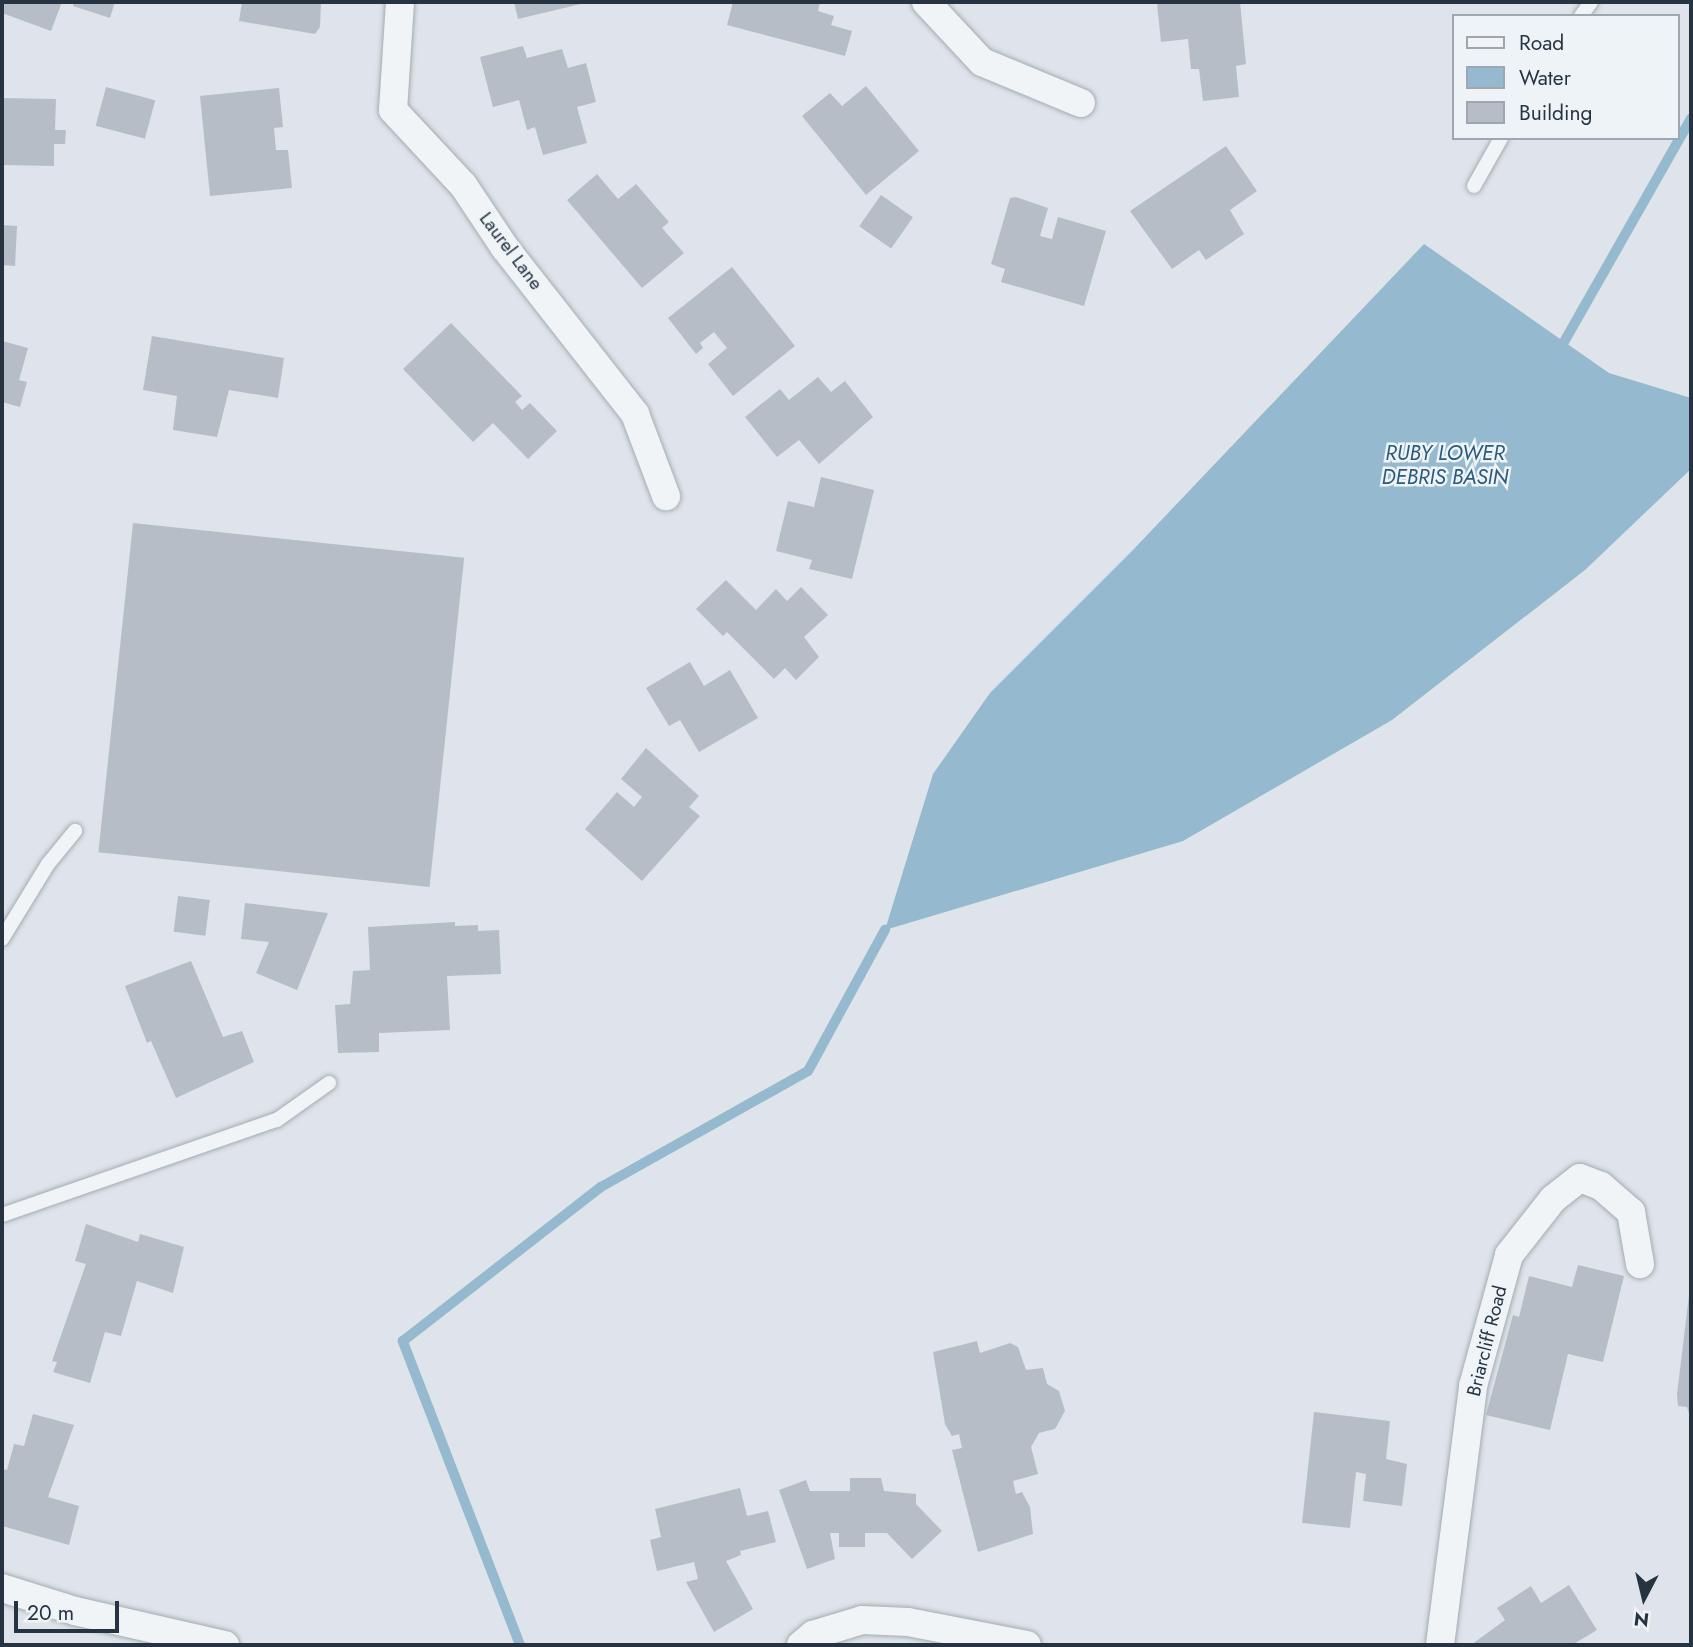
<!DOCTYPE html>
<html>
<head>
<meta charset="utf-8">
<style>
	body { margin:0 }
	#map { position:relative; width:1693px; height:1647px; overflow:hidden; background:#dee4e9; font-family:Jost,sans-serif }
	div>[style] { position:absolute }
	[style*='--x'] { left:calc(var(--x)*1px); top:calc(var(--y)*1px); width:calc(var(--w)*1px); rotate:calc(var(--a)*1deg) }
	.water>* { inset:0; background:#95b9ce }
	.stream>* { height:10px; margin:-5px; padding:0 5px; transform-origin:5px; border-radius:5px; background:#95b9ce }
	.building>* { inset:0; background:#b5bec7; transform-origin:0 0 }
	.roads { filter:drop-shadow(0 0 2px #a3acb4) drop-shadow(0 0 2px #a3acb4) }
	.service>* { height:14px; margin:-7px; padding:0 7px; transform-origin:7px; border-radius:7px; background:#f1f4f7 }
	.minor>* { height:28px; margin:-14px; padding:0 14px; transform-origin:14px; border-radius:14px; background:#f1f4f7 }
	span { translate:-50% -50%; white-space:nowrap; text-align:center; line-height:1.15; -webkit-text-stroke:5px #eef3f7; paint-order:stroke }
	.street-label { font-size:19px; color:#263442 }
	.water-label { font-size:21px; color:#2b5a7b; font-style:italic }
	.frame { position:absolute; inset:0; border:4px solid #263442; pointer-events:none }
	.legend { position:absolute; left:1452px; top:14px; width:228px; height:126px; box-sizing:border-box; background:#eef3f7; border:2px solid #9ea7af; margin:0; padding:9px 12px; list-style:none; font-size:21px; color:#263442 }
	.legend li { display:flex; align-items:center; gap:14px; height:35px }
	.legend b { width:35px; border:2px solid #9ea7af }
	.north { position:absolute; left:1609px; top:1563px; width:70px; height:70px; -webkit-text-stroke:5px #eef3f7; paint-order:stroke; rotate:187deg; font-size:19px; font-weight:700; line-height:28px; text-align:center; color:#263442 }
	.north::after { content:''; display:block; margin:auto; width:24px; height:32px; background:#263442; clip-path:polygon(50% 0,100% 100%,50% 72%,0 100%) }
	.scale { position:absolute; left:14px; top:1601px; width:105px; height:32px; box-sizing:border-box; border:4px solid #263442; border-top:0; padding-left:9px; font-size:21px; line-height:24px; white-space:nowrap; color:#263442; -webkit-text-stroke:5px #eef3f7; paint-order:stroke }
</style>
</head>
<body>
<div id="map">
	<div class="water">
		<div style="clip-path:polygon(1424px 244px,1609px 373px,1691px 398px,1691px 469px,1585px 570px,1392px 720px,1183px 841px,885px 930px,933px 774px,990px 693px,1132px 551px)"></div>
	</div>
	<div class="stream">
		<div style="--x:1564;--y:342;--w:257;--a:-60.4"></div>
		<div style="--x:520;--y:1645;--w:326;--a:-111.1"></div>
		<div style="--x:403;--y:1341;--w:251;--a:-37.9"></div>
		<div style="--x:601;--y:1187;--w:237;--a:-29.3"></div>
		<div style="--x:808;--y:1071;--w:161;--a:-61.4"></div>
	</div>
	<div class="building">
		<div style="clip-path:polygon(2px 2px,62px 2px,51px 31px,2px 13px)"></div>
		<div style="clip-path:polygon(74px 2px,115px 2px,110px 18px,73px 6px)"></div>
		<div style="clip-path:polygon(242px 2px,321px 2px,320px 27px,315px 34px,239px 21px)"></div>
		<div style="clip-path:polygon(514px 2px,585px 2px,585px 3px,518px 19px)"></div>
		<div style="clip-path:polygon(733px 2px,820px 2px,818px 11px,834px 16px,831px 25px,852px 31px,845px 56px,727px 25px)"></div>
		<div style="clip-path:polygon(1240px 2px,1246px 64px,1236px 66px,1239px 97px,1203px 101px,1199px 69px,1191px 69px,1188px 39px,1161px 42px,1157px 4px)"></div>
		<div style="clip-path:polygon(523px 46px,527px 58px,562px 49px,568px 68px,586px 63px,596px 102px,577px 107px,587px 143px,543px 155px,535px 127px,527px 130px,519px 100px,493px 107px,480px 57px)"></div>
		<div style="clip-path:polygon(866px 86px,919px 151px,866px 195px,802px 116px,830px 93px,842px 106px)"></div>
		<div style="left:106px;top:87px;width:51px;height:40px;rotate:15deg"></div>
		<div style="clip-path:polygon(279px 88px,283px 127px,274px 128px,276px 150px,288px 150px,292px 188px,210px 196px,200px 96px)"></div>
		<div style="clip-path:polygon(2px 98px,56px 99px,55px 130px,66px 130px,65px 144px,54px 144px,54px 166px,2px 165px)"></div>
		<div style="clip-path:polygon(1226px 146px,1257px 191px,1230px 210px,1244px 234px,1206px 260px,1199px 250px,1172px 269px,1130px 211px)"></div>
		<div style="clip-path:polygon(597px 174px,618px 199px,636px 184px,669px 222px,662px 228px,684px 253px,642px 288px,567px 200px)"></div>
		<div style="left:881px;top:195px;width:39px;height:38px;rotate:35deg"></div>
		<div style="clip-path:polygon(1016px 197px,1048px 208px,1040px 236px,1052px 239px,1058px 217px,1106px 231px,1084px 306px,1001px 282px,1005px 269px,991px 264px,1010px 198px)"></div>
		<div style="clip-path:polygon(2px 225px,17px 226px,15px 266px,2px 265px)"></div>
		<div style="clip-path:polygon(732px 267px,795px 346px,733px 396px,708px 364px,727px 348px,714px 332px,700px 343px,703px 348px,696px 354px,668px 318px)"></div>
		<div style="clip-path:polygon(451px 323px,522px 396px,515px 402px,522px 410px,530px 403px,557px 431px,528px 459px,493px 423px,473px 442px,403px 369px)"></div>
		<div style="clip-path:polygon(152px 336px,284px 358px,278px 398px,229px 390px,217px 437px,173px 430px,177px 396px,143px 390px)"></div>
		<div style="clip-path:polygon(2px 341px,28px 348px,19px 380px,27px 382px,20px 407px,2px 402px)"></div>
		<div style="clip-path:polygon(818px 377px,831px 392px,845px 381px,873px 417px,819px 464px,799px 440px,777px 457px,745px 417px,780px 389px,789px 400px)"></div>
		<div style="clip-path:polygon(821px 477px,874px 490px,852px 579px,809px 569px,812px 560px,776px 551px,788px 501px,814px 507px)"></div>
		<div style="left:133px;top:523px;width:333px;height:331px;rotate:6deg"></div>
		<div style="clip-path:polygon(726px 580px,756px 610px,776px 589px,787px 601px,801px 587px,828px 615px,804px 637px,819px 657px,796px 680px,785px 668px,774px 679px,727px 632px,723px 636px,696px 609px)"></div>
		<div style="clip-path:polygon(690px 662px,704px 686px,730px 670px,758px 718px,699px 752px,680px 720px,669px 726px,646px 688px)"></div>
		<div style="clip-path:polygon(646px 748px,699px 796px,689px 807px,700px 816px,642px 881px,585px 829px,617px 792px,634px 807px,642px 797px,621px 779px)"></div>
		<div style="left:178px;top:896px;width:32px;height:36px;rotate:7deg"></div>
		<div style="clip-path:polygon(245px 903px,328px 913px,297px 990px,256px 973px,269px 942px,241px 939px)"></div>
		<div style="clip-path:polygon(455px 922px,455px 926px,478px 925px,478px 931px,499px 930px,501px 974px,447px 976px,450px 1030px,379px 1033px,379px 1052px,338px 1053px,335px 1005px,350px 1004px,353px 971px,370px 970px,368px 927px)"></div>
		<div style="clip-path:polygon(191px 961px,223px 1037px,242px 1031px,254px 1062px,176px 1098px,151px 1041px,147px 1043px,125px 986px)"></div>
		<div style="clip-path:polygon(86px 1224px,138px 1242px,140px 1234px,184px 1247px,173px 1293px,137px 1281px,121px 1336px,105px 1332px,90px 1383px,53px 1372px,57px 1362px,52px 1361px,86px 1264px,75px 1261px)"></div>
		<div style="clip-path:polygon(1578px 1265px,1624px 1276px,1603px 1362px,1568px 1354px,1550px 1430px,1486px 1415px,1513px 1315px,1519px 1317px,1529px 1276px,1572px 1287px)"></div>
		<div style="clip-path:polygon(1690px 1287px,1691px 1288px,1691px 1419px,1687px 1407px,1678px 1406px,1677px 1394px)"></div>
		<div style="clip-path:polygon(977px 1341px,980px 1353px,1010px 1343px,1018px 1347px,1026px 1370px,1043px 1368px,1047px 1384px,1059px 1391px,1065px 1411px,1055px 1429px,1039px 1433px,1031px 1447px,1038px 1474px,1013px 1481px,1016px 1494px,1022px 1492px,1030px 1507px,1033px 1534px,978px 1552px,952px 1450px,962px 1448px,959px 1434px,952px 1436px,945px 1424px,933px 1352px)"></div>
		<div style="clip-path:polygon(1314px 1412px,1390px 1421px,1386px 1459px,1407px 1464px,1402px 1506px,1363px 1501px,1366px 1474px,1356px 1472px,1350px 1528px,1302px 1523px)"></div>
		<div style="clip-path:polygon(33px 1414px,74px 1425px,48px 1497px,79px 1506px,69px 1545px,2px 1526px,2px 1469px,7px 1470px,14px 1444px,24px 1446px)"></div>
		<div style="clip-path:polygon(850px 1478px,881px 1478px,884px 1491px,916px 1494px,916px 1504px,942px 1531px,912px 1559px,887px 1533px,865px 1533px,865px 1547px,839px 1547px,839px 1533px,830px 1533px,835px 1559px,807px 1569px,779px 1490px,806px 1480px,810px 1491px,850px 1491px)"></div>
		<div style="clip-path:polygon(740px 1488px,747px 1516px,768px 1511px,776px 1542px,740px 1551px,741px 1555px,726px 1561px,753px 1609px,714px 1632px,686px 1582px,698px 1579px,694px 1562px,657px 1571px,650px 1540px,661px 1537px,655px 1509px)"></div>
		<div style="clip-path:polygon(1569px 1585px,1597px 1630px,1572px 1645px,1471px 1645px,1505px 1620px,1497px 1608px,1531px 1586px,1541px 1603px)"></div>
	</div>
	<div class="roads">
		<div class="service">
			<div style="--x:1581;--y:16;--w:17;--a:-54"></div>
			<div style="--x:1474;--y:186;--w:55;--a:-60.6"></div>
			<div style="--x:2;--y:939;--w:88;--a:-58.5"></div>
			<div style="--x:48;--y:864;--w:43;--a:-50.7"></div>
			<div style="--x:2;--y:1215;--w:291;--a:-19.1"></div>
			<div style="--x:277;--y:1120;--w:64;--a:-35.4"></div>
		</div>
		<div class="minor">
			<div style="--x:400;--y:2;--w:108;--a:93.7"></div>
			<div style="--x:393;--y:110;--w:103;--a:47"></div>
			<div style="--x:463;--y:185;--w:76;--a:56.3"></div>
			<div style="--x:505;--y:248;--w:211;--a:51.9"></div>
			<div style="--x:635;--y:414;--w:88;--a:69.3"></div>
			<div style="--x:926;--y:2;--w:82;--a:47"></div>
			<div style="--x:982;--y:62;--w:107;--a:22.5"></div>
			<div style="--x:2;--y:1588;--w:77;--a:17.5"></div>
			<div style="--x:75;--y:1611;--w:154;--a:12.8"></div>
			<div style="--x:801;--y:1645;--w:16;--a:-40"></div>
			<div style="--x:813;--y:1635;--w:51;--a:-17"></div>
			<div style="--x:862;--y:1620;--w:46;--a:2.5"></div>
			<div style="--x:908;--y:1622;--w:121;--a:10.9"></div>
			<div style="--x:1440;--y:1645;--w:261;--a:-82.7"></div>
			<div style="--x:1473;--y:1386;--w:136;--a:-74.6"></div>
			<div style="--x:1509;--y:1255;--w:71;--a:-51.8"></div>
			<div style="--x:1553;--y:1199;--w:34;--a:-38"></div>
			<div style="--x:1580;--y:1178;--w:22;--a:21"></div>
			<div style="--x:1601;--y:1186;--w:40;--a:41"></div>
			<div style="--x:1631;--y:1212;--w:53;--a:80.2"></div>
		</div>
	</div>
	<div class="street-label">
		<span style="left:511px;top:251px;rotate:53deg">Laurel Lane</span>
		<span style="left:1487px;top:1341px;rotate:-76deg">Briarcliff Road</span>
	</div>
	<div class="water-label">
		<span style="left:1445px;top:465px">RUBY LOWER<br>DEBRIS BASIN</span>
	</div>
	<div class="frame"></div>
	<ul class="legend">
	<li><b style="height:9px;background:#f1f4f7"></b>Road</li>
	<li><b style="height:19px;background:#95b9ce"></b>Water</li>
	<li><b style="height:19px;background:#b5bec7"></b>Building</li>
	</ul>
	<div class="north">N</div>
	<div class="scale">20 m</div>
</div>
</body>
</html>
